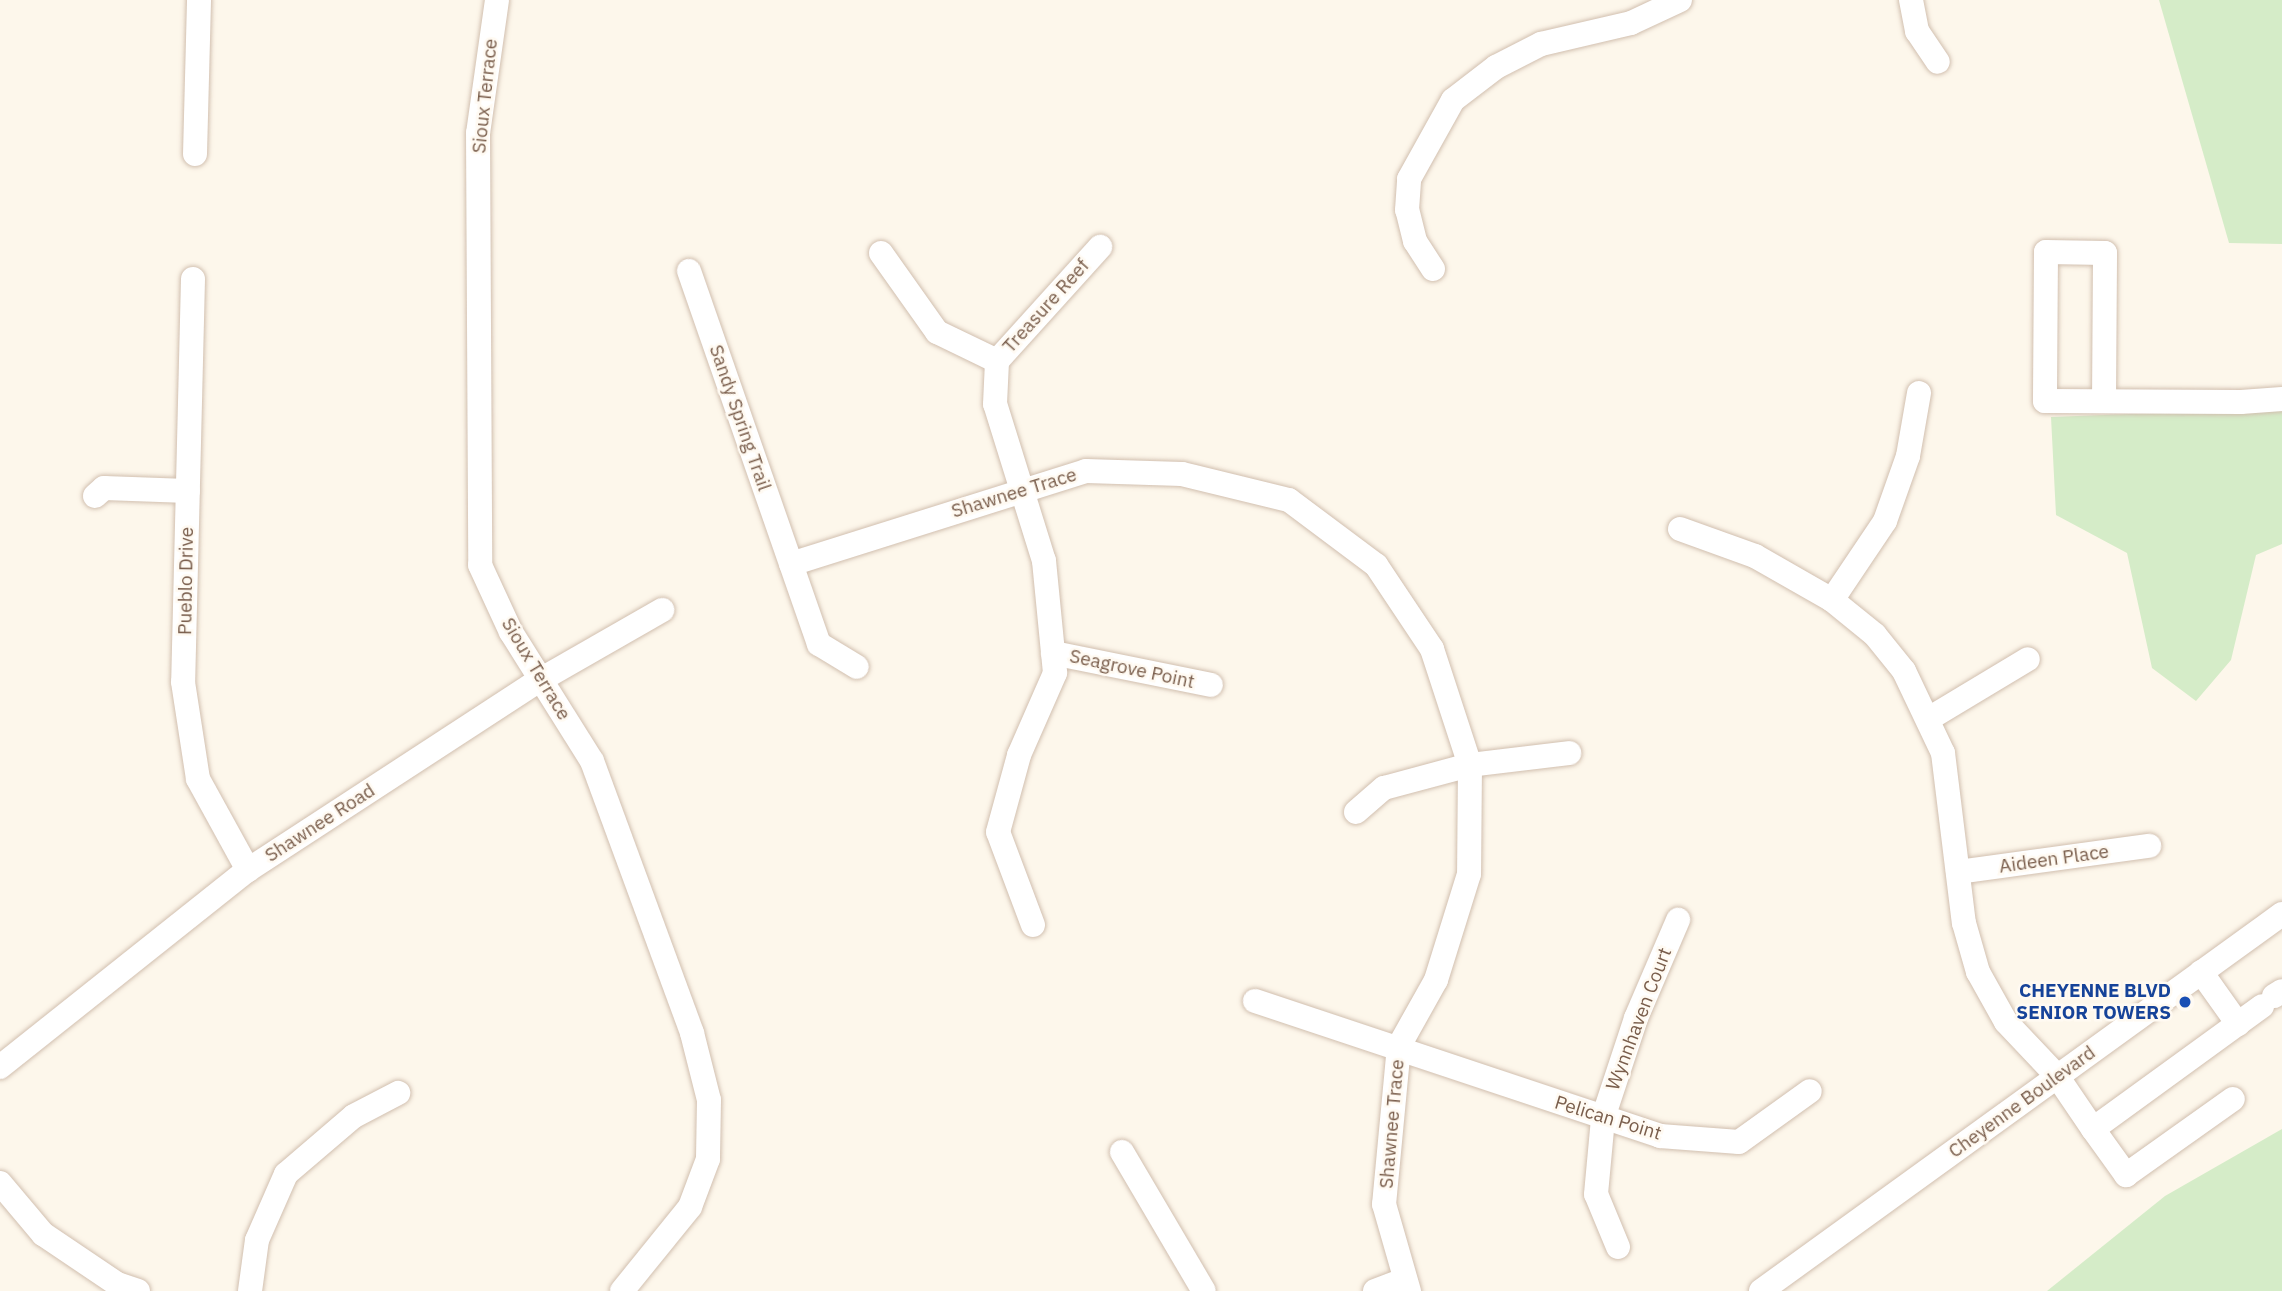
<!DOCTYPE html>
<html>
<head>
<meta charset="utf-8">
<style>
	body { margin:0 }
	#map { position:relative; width:2282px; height:1291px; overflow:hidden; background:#fdf7eb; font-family:"IBM Plex Sans",sans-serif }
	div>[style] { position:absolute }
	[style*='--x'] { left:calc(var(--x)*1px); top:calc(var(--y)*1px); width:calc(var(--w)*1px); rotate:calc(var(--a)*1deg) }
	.green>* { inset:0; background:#d5ecc8 }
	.roads { filter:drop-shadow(0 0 2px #d1bfaf) drop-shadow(0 0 2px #d1bfaf) }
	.minor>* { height:24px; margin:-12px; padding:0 12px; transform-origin:12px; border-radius:12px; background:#fff }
	.dots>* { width:19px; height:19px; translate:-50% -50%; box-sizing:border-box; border:4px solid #fffaf2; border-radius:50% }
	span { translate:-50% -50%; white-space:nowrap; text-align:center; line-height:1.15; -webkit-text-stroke:5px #fffaf2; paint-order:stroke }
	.street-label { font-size:19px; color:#7a5e4c }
	.transit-label { font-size:19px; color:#164399; font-weight:700 }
	.right { translate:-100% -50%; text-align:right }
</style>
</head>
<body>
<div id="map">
	<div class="green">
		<div style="clip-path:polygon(2159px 0,2282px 0,2282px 244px,2229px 243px)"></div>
		<div style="clip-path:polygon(2282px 408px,2282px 544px,2256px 555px,2231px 660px,2196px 701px,2152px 668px,2127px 553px,2056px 515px,2051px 417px)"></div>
		<div style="clip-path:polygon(2282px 1129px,2282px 1291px,2047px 1291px,2165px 1196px)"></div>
	</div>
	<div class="roads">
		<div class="minor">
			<div style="--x:497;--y:0;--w:134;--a:98.1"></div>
			<div style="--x:478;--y:133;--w:432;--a:89.7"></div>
			<div style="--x:480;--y:565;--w:74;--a:65.2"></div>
			<div style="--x:511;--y:632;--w:152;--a:57.9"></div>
			<div style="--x:592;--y:761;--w:290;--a:69.8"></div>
			<div style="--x:692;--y:1033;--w:69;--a:75.8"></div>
			<div style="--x:709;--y:1100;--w:59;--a:91"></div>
			<div style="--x:708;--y:1159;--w:51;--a:110.6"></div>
			<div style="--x:690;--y:1207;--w:108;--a:129"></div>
			<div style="--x:1911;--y:0;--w:32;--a:79"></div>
			<div style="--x:1917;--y:31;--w:37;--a:56"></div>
			<div style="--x:195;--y:154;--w:154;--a:-88.5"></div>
			<div style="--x:881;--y:253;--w:97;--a:54.7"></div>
			<div style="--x:937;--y:332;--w:67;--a:25.8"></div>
			<div style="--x:1433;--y:269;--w:33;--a:-123"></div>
			<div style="--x:1415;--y:241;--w:32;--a:-104"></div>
			<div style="--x:1407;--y:210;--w:31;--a:-86"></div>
			<div style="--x:1409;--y:179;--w:90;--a:-60.9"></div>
			<div style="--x:1453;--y:100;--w:54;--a:-37.5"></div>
			<div style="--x:1496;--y:67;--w:51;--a:-27.1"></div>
			<div style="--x:1541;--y:44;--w:92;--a:-13.1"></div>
			<div style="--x:1631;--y:23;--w:54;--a:-25.1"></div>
			<div style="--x:689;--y:271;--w:395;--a:70.8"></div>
			<div style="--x:819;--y:644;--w:44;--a:31.2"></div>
			<div style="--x:193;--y:279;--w:403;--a:91.4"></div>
			<div style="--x:183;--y:682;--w:98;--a:81.2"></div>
			<div style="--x:198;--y:779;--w:104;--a:61.2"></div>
			<div style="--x:2104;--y:401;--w:148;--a:-89.6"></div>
			<div style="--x:2105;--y:253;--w:59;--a:-179"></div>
			<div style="--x:2046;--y:252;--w:149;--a:90.4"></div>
			<div style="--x:2045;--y:401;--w:196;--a:0.3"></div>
			<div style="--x:2241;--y:402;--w:41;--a:-4.2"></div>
			<div style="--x:95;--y:496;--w:12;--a:-42"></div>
			<div style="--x:104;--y:488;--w:84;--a:2"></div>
			<div style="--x:1680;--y:529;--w:80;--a:19.8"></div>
			<div style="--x:1755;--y:556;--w:89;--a:29.7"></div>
			<div style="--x:1832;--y:600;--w:55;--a:39.1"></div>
			<div style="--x:1875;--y:635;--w:46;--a:51.1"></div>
			<div style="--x:1904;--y:671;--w:91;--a:64.6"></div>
			<div style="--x:1943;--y:753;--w:171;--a:83"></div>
			<div style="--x:1964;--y:923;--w:51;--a:74.1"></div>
			<div style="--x:1978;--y:972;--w:57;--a:60.8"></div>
			<div style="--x:2006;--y:1022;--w:74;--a:46.6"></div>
			<div style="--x:2057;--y:1076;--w:64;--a:55.8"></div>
			<div style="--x:2093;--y:1129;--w:209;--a:-36"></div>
			<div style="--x:791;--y:564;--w:309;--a:-17.5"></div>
			<div style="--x:1086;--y:471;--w:96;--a:1.8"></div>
			<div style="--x:1182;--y:474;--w:110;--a:13.7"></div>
			<div style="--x:1289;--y:500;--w:109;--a:36.8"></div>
			<div style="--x:1376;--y:565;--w:101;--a:56.3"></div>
			<div style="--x:1432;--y:649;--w:122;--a:71.9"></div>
			<div style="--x:1470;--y:765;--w:109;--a:90.5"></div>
			<div style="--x:1469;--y:874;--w:111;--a:107.3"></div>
			<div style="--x:1436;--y:980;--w:76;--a:119.3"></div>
			<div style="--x:1399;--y:1046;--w:159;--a:95.4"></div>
			<div style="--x:1384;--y:1204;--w:91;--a:74"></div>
			<div style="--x:1832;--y:600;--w:95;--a:-56.1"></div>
			<div style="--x:1885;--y:521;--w:69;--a:-70.5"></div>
			<div style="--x:1908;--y:456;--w:64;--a:-80.1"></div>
			<div style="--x:1053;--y:653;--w:161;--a:11.4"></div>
			<div style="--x:1930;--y:718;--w:114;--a:-31"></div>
			<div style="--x:1356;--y:812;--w:37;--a:-41"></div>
			<div style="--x:1384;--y:788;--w:89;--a:-15"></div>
			<div style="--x:1470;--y:765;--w:100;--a:-6.9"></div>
			<div style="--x:1958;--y:872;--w:193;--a:-7.8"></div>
			<div style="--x:1033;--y:925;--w:99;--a:-110.6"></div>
			<div style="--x:998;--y:832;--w:80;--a:-74.7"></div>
			<div style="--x:1019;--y:755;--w:90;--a:-66.3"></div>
			<div style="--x:1055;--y:673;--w:113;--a:-95.6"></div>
			<div style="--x:1044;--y:561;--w:164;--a:-107.3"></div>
			<div style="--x:995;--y:404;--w:43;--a:-87.3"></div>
			<div style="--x:997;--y:361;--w:154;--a:-47.9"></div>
			<div style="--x:2201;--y:972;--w:64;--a:54.6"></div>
			<div style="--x:2274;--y:996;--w:9;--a:-32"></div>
			<div style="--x:1255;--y:1001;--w:427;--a:18.4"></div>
			<div style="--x:1660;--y:1136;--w:79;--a:4.3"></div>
			<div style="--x:1739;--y:1142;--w:87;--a:-35.7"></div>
			<div style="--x:0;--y:1067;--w:317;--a:-38.5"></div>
			<div style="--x:248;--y:870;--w:348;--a:-33.1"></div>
			<div style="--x:540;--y:680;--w:141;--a:-29.8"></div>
			<div style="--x:2093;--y:1129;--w:57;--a:54.3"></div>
			<div style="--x:2126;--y:1175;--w:131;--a:-35.4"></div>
			<div style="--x:1122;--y:1152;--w:161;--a:59.5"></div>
			<div style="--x:0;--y:1183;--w:67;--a:49.9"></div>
			<div style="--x:43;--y:1234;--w:89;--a:34"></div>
			<div style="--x:117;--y:1284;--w:22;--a:18"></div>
			<div style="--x:1618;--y:1247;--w:57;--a:-112.5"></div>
			<div style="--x:1596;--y:1194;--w:76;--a:-84.7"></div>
			<div style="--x:1603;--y:1118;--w:105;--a:-71.7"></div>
			<div style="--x:1636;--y:1018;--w:107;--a:-66.8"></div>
			<div style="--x:250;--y:1291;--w:51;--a:-82.2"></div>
			<div style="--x:257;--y:1240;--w:72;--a:-66.3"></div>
			<div style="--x:286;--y:1174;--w:89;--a:-40.5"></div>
			<div style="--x:354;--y:1116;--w:50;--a:-27.6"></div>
			<div style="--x:1375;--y:1291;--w:31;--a:-21"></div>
			<div style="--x:1761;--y:1291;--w:643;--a:-35.89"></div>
		</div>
	</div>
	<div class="dots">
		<div style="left:2185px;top:1002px;background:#1a4fb4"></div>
	</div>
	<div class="street-label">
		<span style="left:485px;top:96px;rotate:-84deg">Sioux Terrace</span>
		<span style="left:1046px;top:306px;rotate:-48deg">Treasure Reef</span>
		<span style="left:740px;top:418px;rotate:71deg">Sandy Spring Trail</span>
		<span style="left:1014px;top:493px;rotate:-17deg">Shawnee Trace</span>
		<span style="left:186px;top:581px;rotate:-89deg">Pueblo Drive</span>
		<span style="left:536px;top:669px;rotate:59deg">Sioux Terrace</span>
		<span style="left:1132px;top:669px;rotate:12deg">Seagrove Point</span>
		<span style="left:320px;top:823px;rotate:-33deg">Shawnee Road</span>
		<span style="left:2054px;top:859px;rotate:-8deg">Aideen Place</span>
		<span style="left:1639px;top:1019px;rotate:-69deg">Wynnhaven Court</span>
		<span style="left:2022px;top:1102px;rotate:-36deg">Cheyenne Boulevard</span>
		<span style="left:1608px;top:1118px;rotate:17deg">Pelican Point</span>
		<span style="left:1392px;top:1124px;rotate:-85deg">Shawnee Trace</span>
	</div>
	<div class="transit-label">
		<span class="right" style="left:2171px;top:1002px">CHEYENNE BLVD<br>SENIOR TOWERS</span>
	</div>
</div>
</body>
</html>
